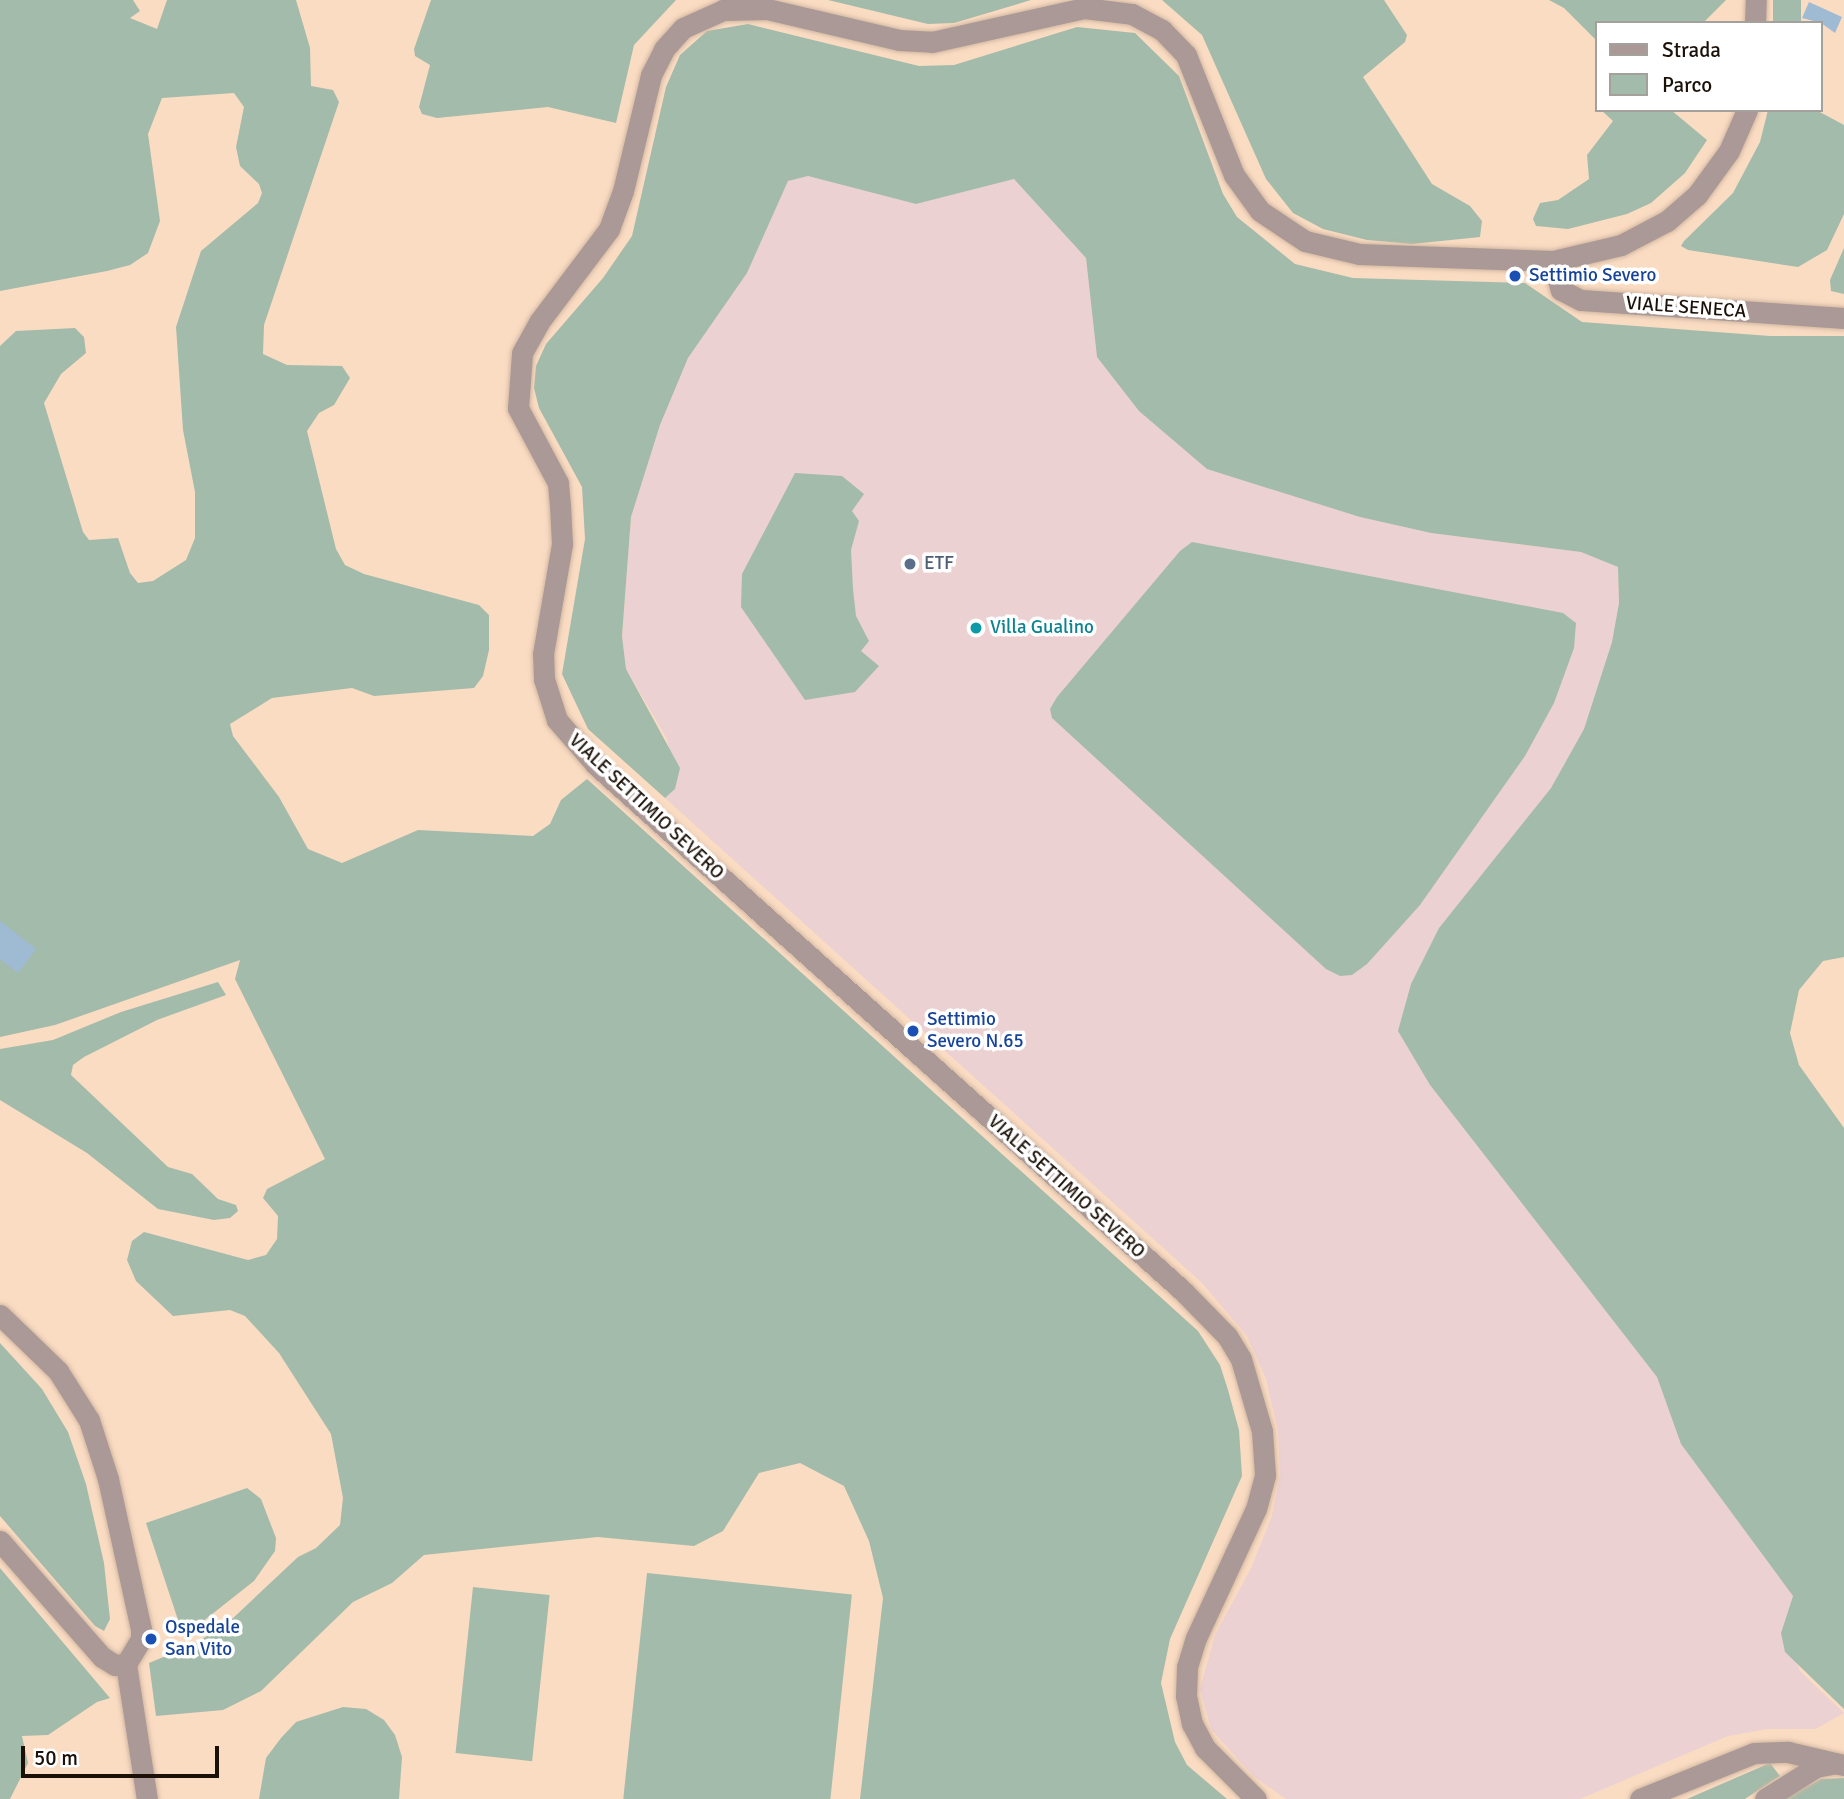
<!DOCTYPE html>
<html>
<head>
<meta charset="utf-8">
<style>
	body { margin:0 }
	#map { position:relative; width:1844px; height:1799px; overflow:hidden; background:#fadcc3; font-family:Signika,sans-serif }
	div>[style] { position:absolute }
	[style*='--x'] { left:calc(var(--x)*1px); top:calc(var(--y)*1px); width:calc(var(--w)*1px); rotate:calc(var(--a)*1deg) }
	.education>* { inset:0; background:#ecd1d2 }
	.green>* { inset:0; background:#a3bbaa; transform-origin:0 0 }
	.water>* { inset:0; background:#9fbbd4 }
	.roads { filter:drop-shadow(0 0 2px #d2b7a1) drop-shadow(0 0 2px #d2b7a1) }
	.minor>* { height:21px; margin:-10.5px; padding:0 10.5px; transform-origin:10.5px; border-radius:10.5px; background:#aa9996 }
	.dots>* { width:19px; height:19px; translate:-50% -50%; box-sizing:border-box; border:4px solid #fff; border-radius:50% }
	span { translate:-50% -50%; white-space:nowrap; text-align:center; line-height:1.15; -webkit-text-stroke:7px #fff; paint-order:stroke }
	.transit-label { font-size:19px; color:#164399 }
	.left { translate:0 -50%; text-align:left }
	.street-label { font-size:19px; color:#1b1108 }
	.service-label { font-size:19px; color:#4e5e75 }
	.culture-label { font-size:19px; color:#0d838f }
	.legend { position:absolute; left:1595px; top:21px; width:228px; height:91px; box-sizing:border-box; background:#fff; border:2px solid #a4a09c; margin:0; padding:9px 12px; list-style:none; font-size:21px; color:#1b1108 }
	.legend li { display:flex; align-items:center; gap:14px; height:35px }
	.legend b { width:35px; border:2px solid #a4a09c }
	.scale { position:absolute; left:21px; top:1746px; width:198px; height:32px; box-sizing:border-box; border:4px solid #1b1108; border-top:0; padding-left:9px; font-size:21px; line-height:24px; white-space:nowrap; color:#1b1108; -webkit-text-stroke:5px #fff; paint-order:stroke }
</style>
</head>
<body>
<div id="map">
	<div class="education">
		<div style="clip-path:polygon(808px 176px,916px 204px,1014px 179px,1086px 258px,1097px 357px,1292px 492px,1360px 517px,1431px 533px,1581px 552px,1618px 567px,1619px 603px,1612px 642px,1584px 729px,1551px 788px,1439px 928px,1430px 1085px,1657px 1377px,1681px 1444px,1793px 1596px,1781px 1633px,1801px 1672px,1844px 1713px,1816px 1729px,1768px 1729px,1728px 1736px,1580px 1799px,1286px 1799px,1253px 1776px,1211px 1729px,1200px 1689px,1215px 1635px,1251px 1568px,1272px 1516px,1280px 1474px,1278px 1431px,1266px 1379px,1247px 1336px,1202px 1283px,665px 798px,675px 789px,667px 739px,626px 669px,622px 636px,631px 517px,660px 425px,688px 358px,747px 273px,778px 199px,789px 180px)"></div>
	</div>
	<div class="green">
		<div style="clip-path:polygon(0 0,133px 0,140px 11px,130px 18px,157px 29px,167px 0,296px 0,310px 48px,311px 86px,333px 90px,339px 102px,264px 325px,263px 354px,287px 365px,342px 366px,350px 378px,334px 405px,319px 413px,307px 431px,336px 549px,345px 565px,364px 574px,479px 605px,489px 615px,489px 650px,483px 676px,474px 688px,374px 696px,352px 688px,272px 698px,230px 724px,233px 736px,279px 797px,308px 849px,342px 863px,418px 830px,533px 836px,550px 824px,561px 800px,587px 779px,1198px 1331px,1220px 1365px,1228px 1390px,1239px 1430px,1242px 1476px,1170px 1639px,1161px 1683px,1175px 1742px,1187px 1765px,1227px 1799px,860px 1799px,883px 1598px,869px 1541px,844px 1486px,800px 1463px,759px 1473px,723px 1531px,694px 1546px,598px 1537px,424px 1555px,392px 1583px,353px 1602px,261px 1691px,223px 1710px,156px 1716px,149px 1663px,195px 1644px,231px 1620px,298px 1557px,316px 1548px,340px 1525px,343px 1498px,331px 1434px,279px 1353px,245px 1316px,230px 1310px,173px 1316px,136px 1281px,127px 1260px,132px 1241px,144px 1232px,248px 1260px,266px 1255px,277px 1239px,278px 1216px,263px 1198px,267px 1189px,325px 1159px,235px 979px,240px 960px,55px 1025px,0 1037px,0 346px,16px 331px,75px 328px,84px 337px,86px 353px,61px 374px,44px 403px,83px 532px,89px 540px,118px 538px,130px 573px,138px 583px,153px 581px,186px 560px,195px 538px,195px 492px,183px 430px,176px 327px,201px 251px,258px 203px,262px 193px,259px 184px,240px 166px,236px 147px,244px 107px,234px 93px,162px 98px,148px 134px,160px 221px,148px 253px,130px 265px,107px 271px,0 291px)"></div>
		<div style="clip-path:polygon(431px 0,676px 0,634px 45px,616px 123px,548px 107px,437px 118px,422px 114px,419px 107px,430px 65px,415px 56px,414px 49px)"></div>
		<div style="clip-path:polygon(828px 0,1031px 0,954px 23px,928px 24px)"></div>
		<div style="clip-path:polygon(1162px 0,1384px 0,1407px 35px,1405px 42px,1363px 77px,1432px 184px,1470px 206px,1482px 221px,1480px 237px,1412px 244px,1367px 240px,1323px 229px,1293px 213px,1266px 179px,1202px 35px)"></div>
		<div style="clip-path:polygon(1549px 0,1726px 0,1703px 23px,1597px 23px,1597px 41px,1564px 8px)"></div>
		<div style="left:1773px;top:0;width:28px;height:23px"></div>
		<div style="clip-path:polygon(748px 24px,919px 66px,954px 65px,1077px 27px,1135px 33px,1179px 76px,1223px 194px,1237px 217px,1295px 264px,1353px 278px,1525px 283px,1582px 322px,1770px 336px,1844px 336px,1844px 957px,1823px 961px,1799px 990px,1790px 1033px,1799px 1065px,1844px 1128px,1844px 1709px,1785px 1652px,1781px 1633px,1793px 1596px,1681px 1444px,1657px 1377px,1430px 1085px,1398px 1031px,1411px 984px,1439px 928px,1551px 788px,1584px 729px,1612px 642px,1619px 603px,1618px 567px,1581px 552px,1431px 533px,1360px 517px,1207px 469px,1139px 411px,1097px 357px,1086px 258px,1014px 179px,916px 204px,808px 176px,788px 181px,747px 273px,688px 358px,660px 425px,631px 517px,622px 636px,626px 669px,680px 768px,675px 789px,665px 798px,588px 729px,562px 674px,585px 539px,582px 487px,539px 408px,534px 388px,536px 366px,546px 344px,603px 278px,632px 236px,666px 87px,680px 55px,707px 31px)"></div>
		<div style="clip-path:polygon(1601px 110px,1671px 110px,1707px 140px,1685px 173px,1651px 203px,1627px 214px,1568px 229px,1536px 226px,1533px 219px,1540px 203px,1558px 200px,1589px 179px,1587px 155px,1613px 121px)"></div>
		<div style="clip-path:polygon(1768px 110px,1816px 110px,1844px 125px,1844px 214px,1827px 250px,1798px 267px,1688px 250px,1681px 246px,1684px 241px,1733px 193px,1760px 142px)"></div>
		<div style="clip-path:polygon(1844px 248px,1844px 294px,1831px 291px,1830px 280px)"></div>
		<div style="clip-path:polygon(795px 473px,842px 476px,864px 494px,852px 511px,859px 521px,851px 550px,853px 589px,856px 616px,869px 641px,861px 651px,879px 666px,855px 692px,805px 700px,741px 607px,742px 574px)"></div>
		<div style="clip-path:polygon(1192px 542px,1563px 613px,1576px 623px,1574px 648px,1554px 703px,1525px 756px,1420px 905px,1367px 964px,1352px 975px,1340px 976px,1326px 969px,1052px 718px,1050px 709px,1057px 697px,1180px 551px)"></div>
		<div style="clip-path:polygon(218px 982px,226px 995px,157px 1020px,84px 1057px,73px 1065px,71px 1075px,168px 1167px,192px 1174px,218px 1199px,236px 1205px,238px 1211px,230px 1218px,214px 1220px,158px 1209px,87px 1153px,0 1100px,0 1049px,53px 1040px,121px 1012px)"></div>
		<div style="clip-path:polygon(0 1343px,42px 1389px,68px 1432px,86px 1484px,104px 1563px,110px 1619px,104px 1631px,95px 1626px,0 1516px)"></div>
		<div style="clip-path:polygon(247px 1488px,261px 1499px,276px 1538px,275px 1551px,254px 1581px,197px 1626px,182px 1632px,146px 1523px)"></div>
		<div style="clip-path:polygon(0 1568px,110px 1698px,97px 1702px,48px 1735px,22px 1736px,28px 1763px,10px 1799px,0 1799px)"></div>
		<div style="left:647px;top:1573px;width:206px;height:227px;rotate:6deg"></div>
		<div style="left:473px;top:1587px;width:77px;height:167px;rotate:6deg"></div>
		<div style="clip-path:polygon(343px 1707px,366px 1709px,384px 1720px,395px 1735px,402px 1757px,399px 1799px,259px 1799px,266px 1758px,281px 1738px,296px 1722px)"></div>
		<div style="clip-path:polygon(1770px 1763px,1780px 1776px,1745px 1799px,1687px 1799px)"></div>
		<div style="clip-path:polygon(1844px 1778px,1844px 1799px,1784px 1799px,1821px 1779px)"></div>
	</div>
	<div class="water">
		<div style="clip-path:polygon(1809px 2px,1842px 17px,1835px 33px,1821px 23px,1802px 18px)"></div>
		<div style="clip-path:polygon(0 921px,36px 949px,18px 973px,0 959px)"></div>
	</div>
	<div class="roads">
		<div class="minor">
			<div style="--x:1755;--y:23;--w:23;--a:-88"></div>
			<div style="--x:1553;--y:261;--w:30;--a:75"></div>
			<div style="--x:1561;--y:290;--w:22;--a:27"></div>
			<div style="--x:1581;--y:300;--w:264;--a:3.9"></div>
			<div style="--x:0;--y:1315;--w:81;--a:44"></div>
			<div style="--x:58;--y:1371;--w:58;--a:57.7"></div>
			<div style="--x:89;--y:1420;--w:62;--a:72.1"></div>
			<div style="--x:108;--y:1479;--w:154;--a:77.6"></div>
			<div style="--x:141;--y:1629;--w:10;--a:90"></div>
			<div style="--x:141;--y:1639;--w:29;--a:121"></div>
			<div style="--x:0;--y:1541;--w:154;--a:48.7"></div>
			<div style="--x:102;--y:1657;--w:15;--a:32"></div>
			<div style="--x:115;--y:1665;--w:11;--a:-5"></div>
			<div style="--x:126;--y:1664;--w:137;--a:81.2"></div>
			<div style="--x:1256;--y:1799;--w:72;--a:-135"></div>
			<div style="--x:1205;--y:1748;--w:27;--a:-118"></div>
			<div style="--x:1192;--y:1724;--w:29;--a:-102"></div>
			<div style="--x:1186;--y:1696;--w:29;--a:-88"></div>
			<div style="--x:1187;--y:1667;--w:30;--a:-73"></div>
			<div style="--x:1196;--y:1638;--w:142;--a:-65.1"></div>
			<div style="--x:1256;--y:1509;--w:35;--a:-75"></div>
			<div style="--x:1265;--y:1475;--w:44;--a:-93.9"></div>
			<div style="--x:1262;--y:1431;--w:75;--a:-106.3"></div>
			<div style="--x:1241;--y:1359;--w:27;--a:-121"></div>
			<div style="--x:1227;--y:1336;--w:63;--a:-134.4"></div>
			<div style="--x:1183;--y:1291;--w:788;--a:-138.14"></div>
			<div style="--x:596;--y:765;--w:60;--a:-130.9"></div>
			<div style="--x:557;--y:720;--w:43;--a:-107.6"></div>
			<div style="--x:544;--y:679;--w:25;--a:-92"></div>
			<div style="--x:543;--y:654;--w:112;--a:-80.2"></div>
			<div style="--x:562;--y:544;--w:38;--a:-93"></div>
			<div style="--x:560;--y:506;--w:23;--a:-95"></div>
			<div style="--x:558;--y:483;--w:85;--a:-118.1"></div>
			<div style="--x:518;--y:408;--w:55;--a:-85.8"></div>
			<div style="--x:522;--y:353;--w:35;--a:-61"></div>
			<div style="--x:539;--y:322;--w:116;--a:-53"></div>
			<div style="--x:609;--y:229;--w:40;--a:-69.8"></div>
			<div style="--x:623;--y:191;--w:119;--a:-76.4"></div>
			<div style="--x:651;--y:75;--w:29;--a:-63"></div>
			<div style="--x:664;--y:49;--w:28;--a:-48"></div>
			<div style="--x:683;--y:28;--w:44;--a:-24.2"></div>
			<div style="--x:723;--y:10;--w:44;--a:-1.3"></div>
			<div style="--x:767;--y:9;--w:136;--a:13.2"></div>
			<div style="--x:899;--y:40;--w:33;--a:3"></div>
			<div style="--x:932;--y:42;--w:156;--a:-12.6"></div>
			<div style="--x:1084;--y:8;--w:48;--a:7.1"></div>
			<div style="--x:1132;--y:14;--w:34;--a:28"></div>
			<div style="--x:1162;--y:30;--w:35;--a:46"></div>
			<div style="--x:1186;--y:55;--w:129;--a:68.2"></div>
			<div style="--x:1234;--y:175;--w:44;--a:54.2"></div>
			<div style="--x:1260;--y:211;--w:54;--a:33.7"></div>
			<div style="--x:1305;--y:241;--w:56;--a:13.5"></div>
			<div style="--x:1359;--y:254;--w:194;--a:2.1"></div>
			<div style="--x:1553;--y:261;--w:70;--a:-13.2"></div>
			<div style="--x:1621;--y:245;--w:52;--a:-27.6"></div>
			<div style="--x:1667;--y:221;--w:40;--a:-41"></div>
			<div style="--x:1697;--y:195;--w:54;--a:-54"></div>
			<div style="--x:1729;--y:151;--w:45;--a:-66.3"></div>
			<div style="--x:1640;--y:1799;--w:123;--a:-22"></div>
			<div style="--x:1754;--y:1753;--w:34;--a:-2"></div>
			<div style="--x:1788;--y:1752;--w:57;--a:13.1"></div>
			<div style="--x:1765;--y:1799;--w:60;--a:-32.1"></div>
			<div style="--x:1816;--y:1767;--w:20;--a:-11"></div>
		</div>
	</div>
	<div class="dots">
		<div style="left:1515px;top:276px;background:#1a4fb4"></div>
		<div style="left:910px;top:564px;background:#5c6f8a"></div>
		<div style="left:976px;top:628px;background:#0f9aa8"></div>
		<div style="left:913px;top:1031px;background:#1a4fb4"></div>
		<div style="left:151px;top:1639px;background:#1a4fb4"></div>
	</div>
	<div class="transit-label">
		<span class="left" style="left:1529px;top:276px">Settimio Severo</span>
		<span class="left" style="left:927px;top:1031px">Settimio<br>Severo N.65</span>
		<span class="left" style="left:165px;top:1639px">Ospedale<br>San Vito</span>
	</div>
	<div class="street-label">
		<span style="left:1686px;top:308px;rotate:4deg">VIALE SENECA</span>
		<span style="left:646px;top:807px;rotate:43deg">VIALE SETTIMIO SEVERO</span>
		<span style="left:1066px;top:1187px;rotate:42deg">VIALE SETTIMIO SEVERO</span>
	</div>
	<div class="service-label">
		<span class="left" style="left:924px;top:564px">ETF</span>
	</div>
	<div class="culture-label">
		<span class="left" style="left:990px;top:628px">Villa Gualino</span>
	</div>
	<ul class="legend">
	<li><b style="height:9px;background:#aa9996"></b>Strada</li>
	<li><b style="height:19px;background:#a3bbaa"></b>Parco</li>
	</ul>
	<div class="scale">50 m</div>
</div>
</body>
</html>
